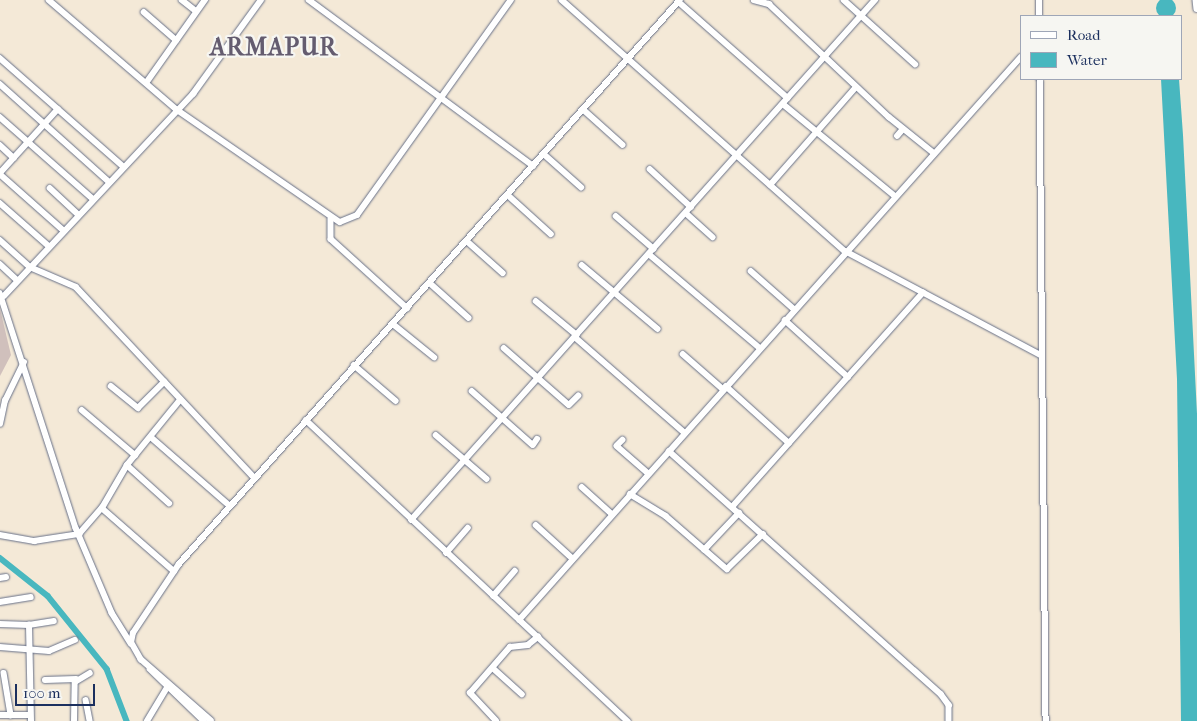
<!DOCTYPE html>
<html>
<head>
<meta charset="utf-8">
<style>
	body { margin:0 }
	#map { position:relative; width:1197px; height:721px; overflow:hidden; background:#f4e9d7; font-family:"IM FELL French Canon",serif }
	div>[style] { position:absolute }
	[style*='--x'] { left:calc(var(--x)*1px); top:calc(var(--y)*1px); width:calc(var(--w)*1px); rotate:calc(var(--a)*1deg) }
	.industrial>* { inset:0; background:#d0c0bc }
	.water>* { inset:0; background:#48b7bf }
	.round { border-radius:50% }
	.canal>* { height:5.5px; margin:-2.75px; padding:0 2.75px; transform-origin:2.75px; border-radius:2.75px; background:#48b7bf }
	.roads { filter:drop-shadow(0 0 1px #677088) drop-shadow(0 0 1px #677088) }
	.minor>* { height:5.5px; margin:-2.75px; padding:0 2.75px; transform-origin:2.75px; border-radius:2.75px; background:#fff }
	span { translate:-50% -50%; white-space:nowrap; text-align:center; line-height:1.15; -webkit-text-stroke:4.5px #f6f6f2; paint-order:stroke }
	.district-label { font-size:24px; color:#645c6f; font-weight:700; letter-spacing:1px }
	.legend { position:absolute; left:1020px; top:15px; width:162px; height:65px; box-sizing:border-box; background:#f6f6f2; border:1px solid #9ea6b7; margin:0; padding:6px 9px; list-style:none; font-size:15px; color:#1b2f5e }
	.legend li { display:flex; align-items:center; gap:10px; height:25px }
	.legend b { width:25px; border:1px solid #9ea6b7 }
	.scale { position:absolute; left:15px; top:684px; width:80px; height:22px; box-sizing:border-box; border:2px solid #1b2f5e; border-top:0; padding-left:6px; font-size:15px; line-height:18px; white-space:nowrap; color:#1b2f5e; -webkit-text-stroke:4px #f6f6f2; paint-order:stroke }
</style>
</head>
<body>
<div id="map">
	<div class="industrial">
		<div style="clip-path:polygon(0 309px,11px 355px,0 376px)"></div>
	</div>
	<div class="water">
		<div class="round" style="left:1156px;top:-2px;width:20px;height:20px"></div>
		<div style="clip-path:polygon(1161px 79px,1179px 79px,1183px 135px,1197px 414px,1197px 721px,1181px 721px,1177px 379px)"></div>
	</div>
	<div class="canal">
		<div style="--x:0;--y:558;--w:61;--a:38.4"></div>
		<div style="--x:48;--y:596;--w:94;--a:51.1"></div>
		<div style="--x:107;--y:669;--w:56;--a:69"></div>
	</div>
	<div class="roads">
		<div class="minor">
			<div style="--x:49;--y:0;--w:167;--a:40.6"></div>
			<div style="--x:176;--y:109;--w:199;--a:34.6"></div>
			<div style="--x:340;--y:222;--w:18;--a:-22"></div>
			<div style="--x:357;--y:215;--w:264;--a:-54.4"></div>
			<div style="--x:182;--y:0;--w:18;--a:38"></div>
			<div style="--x:309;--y:0;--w:279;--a:36.5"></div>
			<div style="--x:562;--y:0;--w:378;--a:41.6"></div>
			<div style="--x:845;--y:251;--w:222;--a:28"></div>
			<div style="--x:754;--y:0;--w:16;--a:15"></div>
			<div style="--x:769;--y:4;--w:165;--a:43.3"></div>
			<div style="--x:889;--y:117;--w:58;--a:38.7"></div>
			<div style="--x:844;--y:0;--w:96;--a:42"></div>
			<div style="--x:1196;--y:0;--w:9;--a:84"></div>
			<div style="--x:679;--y:2;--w:145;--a:41.4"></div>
			<div style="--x:144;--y:12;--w:43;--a:41.2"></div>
			<div style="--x:1039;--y:16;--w:16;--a:-90"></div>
			<div style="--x:0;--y:58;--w:162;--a:41.3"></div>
			<div style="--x:1040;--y:79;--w:642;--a:89.46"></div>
			<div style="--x:146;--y:83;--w:102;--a:-54.6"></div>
			<div style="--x:0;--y:84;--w:145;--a:41.9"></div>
			<div style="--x:783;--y:104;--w:145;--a:39.4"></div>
			<div style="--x:584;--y:110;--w:52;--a:41.9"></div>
			<div style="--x:0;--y:117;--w:123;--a:41.4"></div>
			<div style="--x:897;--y:136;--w:9;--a:-49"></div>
			<div style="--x:0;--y:145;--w:19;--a:43"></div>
			<div style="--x:544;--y:154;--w:50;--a:41.7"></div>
			<div style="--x:650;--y:169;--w:56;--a:42.8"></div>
			<div style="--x:0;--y:173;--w:86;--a:-47.8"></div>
			<div style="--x:0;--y:174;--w:84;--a:41.6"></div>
			<div style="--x:770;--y:185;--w:130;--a:-48.7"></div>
			<div style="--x:50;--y:188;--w:38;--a:43"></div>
			<div style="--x:508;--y:195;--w:58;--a:42.2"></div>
			<div style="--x:0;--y:203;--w:65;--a:41.3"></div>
			<div style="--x:686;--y:213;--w:36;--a:42"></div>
			<div style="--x:616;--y:216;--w:50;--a:41"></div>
			<div style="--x:331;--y:219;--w:20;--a:90"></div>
			<div style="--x:331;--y:239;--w:103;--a:42.2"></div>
			<div style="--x:0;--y:240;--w:40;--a:42"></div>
			<div style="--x:30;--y:267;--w:50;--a:23.5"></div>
			<div style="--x:76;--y:287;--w:262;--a:46.9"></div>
			<div style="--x:467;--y:241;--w:48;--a:41.6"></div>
			<div style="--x:649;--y:254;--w:145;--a:40.3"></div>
			<div style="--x:0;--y:264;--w:23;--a:43"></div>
			<div style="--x:582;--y:265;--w:99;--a:40.1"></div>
			<div style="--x:751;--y:271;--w:57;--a:41.5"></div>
			<div style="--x:430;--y:283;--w:52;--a:41.9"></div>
			<div style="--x:0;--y:293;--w:247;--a:72.1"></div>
			<div style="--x:76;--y:528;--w:92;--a:67"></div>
			<div style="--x:112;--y:613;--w:36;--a:58"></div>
			<div style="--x:4;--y:296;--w:277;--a:-46.9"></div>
			<div style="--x:193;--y:94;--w:116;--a:-54.1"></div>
			<div style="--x:536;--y:301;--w:53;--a:39.7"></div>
			<div style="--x:785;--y:320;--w:85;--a:42.1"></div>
			<div style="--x:393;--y:324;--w:53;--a:38.8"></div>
			<div style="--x:575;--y:337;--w:146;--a:41.1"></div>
			<div style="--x:504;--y:348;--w:86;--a:41.2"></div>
			<div style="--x:569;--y:405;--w:13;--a:-45"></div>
			<div style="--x:683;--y:354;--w:53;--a:41.2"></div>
			<div style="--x:354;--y:365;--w:55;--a:40.6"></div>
			<div style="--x:111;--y:386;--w:35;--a:39"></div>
			<div style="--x:138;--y:408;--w:37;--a:-45"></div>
			<div style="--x:726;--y:386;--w:85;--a:42.1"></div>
			<div style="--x:472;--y:391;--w:81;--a:41.5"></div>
			<div style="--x:533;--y:445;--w:7;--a:-56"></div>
			<div style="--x:82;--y:410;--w:70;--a:40.3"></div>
			<div style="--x:306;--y:420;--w:441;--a:43.1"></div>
			<div style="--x:0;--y:424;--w:24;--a:-78"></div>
			<div style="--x:5;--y:401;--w:43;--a:-64"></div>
			<div style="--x:436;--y:435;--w:67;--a:40.8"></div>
			<div style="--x:151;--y:437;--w:105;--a:41.1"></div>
			<div style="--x:623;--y:440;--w:8;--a:135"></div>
			<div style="--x:617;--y:446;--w:41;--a:41.1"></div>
			<div style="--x:669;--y:451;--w:365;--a:41.8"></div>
			<div style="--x:941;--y:694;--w:14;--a:54"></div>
			<div style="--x:949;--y:705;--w:16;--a:90"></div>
			<div style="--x:127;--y:465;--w:57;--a:42.1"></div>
			<div style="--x:582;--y:487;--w:39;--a:42"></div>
			<div style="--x:630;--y:494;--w:42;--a:31.4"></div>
			<div style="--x:666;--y:516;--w:81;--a:41"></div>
			<div style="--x:727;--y:569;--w:50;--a:-44.2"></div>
			<div style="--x:732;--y:507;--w:287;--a:-48.3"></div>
			<div style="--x:102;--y:508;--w:96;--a:41.2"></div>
			<div style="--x:411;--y:520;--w:697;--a:-48.26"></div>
			<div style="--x:536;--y:525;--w:47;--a:42.4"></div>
			<div style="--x:0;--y:535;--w:35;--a:10"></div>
			<div style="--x:34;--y:541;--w:46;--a:-8.8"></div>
			<div style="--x:79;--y:534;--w:35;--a:-49"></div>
			<div style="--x:102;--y:508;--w:50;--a:-59.8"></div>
			<div style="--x:127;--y:465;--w:84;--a:-50.8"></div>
			<div style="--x:704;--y:550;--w:51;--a:-46.6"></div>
			<div style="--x:446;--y:553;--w:33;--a:-49"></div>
			<div style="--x:0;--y:578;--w:6;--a:-9"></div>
			<div style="--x:493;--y:596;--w:33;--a:-49"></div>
			<div style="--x:0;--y:602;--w:31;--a:-9"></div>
			<div style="--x:519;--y:620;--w:754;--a:-48.28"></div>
			<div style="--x:0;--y:624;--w:29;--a:2"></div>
			<div style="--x:0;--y:647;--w:49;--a:4.7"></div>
			<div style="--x:49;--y:651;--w:28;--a:-23"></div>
			<div style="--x:493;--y:668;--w:39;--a:42"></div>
			<div style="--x:150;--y:669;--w:75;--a:43.9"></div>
			<div style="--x:4;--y:673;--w:43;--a:80.5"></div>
			<div style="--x:45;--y:680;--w:31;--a:-2"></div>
			<div style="--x:86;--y:700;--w:21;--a:79"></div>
			<div style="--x:0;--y:715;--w:30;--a:0"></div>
			<div style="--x:31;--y:721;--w:96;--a:-91.2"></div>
			<div style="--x:29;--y:625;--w:25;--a:-9"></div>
			<div style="--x:74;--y:721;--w:39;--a:-89"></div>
			<div style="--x:75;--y:682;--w:17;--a:-31"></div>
			<div style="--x:147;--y:721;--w:39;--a:-59"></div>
			<div style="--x:211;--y:721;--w:93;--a:-138.9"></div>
			<div style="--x:141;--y:660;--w:20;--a:-120"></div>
			<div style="--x:131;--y:643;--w:10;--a:-79"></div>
			<div style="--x:133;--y:633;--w:83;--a:-56.3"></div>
			<div style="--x:179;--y:564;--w:754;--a:-48.39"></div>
			<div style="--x:496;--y:721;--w:38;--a:-133"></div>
			<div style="--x:470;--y:693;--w:61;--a:-49"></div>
			<div style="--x:510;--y:647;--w:18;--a:-6"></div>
			<div style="--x:528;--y:645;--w:13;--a:-39"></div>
		</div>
	</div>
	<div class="district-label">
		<span style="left:274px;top:48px">ARMAPUR</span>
	</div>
	<ul class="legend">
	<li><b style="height:6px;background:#fff"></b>Road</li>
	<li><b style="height:14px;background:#48b7bf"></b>Water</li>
	</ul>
	<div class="scale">100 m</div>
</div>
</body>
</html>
